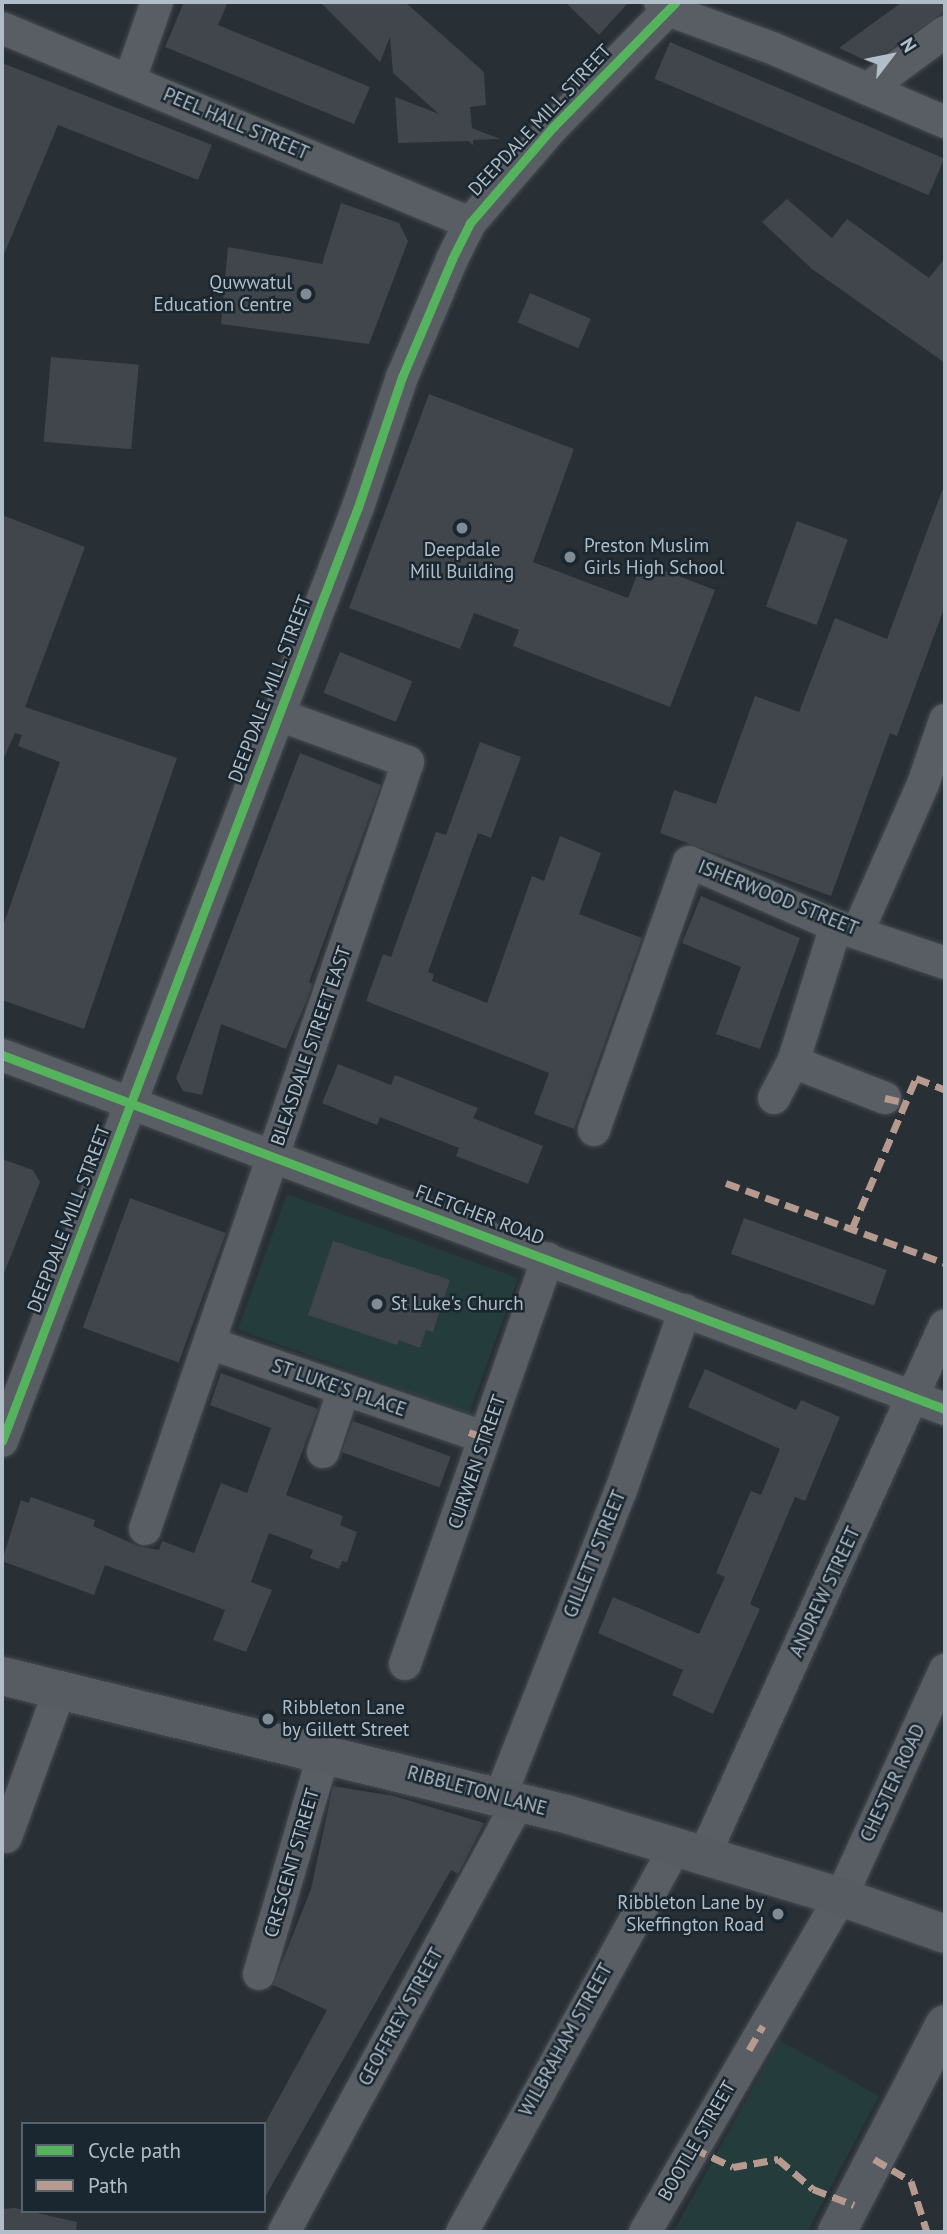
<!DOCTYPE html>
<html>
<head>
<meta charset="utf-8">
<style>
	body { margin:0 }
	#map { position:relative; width:947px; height:2234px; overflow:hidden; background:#282f35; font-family:"PT Sans",sans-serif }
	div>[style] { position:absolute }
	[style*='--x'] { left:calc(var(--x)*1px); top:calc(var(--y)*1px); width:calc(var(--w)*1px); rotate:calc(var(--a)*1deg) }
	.green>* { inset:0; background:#253c3c; transform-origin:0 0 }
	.building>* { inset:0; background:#40464c; transform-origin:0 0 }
	.roads { filter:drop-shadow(0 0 2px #464b50) drop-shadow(0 0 2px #464b50) }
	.street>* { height:32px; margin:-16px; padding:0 16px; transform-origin:16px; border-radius:16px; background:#585e63 }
	.secondary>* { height:38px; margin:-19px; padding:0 19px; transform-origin:19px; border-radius:19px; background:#565c62 }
	.quiet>* { height:7px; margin-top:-3.5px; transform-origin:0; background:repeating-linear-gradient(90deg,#b69a8f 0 14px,transparent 0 21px) }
	.cycleway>* { height:9px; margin:-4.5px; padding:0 4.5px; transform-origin:4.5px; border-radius:4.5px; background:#56b35d }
	.dots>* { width:19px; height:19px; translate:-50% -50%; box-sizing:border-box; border:4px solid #1b2730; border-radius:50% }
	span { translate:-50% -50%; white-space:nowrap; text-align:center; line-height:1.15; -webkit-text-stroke:5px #1b2730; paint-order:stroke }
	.street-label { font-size:19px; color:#b1bdc7 }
	.poi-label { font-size:19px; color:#b1bdc7 }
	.right { translate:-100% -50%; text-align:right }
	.left { translate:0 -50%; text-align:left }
	.frame { position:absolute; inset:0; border:4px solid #b1bdc7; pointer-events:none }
	.legend { position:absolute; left:21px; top:2122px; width:245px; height:91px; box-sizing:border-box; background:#1b2730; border:2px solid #57636c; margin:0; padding:9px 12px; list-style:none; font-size:21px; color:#b1bdc7 }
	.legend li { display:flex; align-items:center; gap:14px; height:35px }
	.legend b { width:35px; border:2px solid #57636c }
	.north { position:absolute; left:856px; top:21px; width:70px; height:70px; -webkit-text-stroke:5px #1b2730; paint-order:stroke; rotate:58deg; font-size:19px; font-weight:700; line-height:28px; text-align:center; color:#b1bdc7 }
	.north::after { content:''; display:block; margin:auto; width:24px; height:32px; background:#b1bdc7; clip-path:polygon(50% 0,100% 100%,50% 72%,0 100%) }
</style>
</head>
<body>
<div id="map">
	<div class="green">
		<div style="left:287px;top:1194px;width:246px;height:144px;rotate:20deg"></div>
		<div style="clip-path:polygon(779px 2040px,879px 2096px,807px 2232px,674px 2231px)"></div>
	</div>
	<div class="building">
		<div style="clip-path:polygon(184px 2px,228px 2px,218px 25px,370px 87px,354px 124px,165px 47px)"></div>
		<div style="clip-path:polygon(320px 2px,405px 2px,484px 72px,486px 105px,470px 107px,472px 128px,500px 139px,473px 140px,473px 145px,468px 141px,398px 143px,395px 97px,439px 114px,393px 73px,390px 37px,380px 62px)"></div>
		<div style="clip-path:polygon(565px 2px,629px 2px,599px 35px)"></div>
		<div style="clip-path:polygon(902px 2px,945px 2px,945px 11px,871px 63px,839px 48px)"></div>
		<div style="left:670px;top:42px;width:298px;height:40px;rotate:23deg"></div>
		<div style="clip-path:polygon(2px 63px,212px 145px,198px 180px,58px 125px,2px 259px)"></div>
		<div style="clip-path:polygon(787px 199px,832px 238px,847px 219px,929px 278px,945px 258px,945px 363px,812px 269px,762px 222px)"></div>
		<div style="clip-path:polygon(341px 203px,399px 223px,408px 241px,369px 344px,221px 324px,228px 247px,322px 264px)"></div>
		<div style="left:530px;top:293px;width:66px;height:32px;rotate:23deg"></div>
		<div style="left:51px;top:357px;width:88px;height:85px;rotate:5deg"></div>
		<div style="clip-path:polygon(429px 394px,574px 449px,533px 562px,628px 598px,642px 562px,715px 590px,670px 707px,513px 646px,519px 630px,474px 613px,460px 649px,349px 608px)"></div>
		<div style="clip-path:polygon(943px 488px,945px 606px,897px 736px,890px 733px,831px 896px,660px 833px,674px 790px,716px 804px,755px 696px,799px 712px,835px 618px,887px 639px)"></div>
		<div style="clip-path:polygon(2px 515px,85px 547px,25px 707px,177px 758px,84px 1029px,2px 1000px,2px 929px,60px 762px,18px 746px,22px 735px,15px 733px,2px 762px)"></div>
		<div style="left:797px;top:521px;width:54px;height:91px;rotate:20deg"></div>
		<div style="left:340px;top:652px;width:78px;height:44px;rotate:22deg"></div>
		<div style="clip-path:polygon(480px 742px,521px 757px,491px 838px,478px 833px,428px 972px,434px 974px,432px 981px,487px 1003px,532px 876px,544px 881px,560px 836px,601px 853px,579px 914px,642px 938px,574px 1129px,534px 1114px,549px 1073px,366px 1001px,383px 954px,391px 957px,436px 832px,446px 835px)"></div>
		<div style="clip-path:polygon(300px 753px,381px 785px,309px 982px,312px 984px,308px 997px,286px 1049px,221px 1024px,202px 1095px,183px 1091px,176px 1078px)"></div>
		<div style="clip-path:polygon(701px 896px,800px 938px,760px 1049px,716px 1034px,741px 967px,682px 943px)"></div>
		<div style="clip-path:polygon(338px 1064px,391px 1085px,395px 1075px,478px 1108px,473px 1118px,543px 1146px,528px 1184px,456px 1156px,459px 1148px,380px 1117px,377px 1125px,322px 1103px)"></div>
		<div style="clip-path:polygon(2px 1159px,33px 1170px,40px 1182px,3px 1276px)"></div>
		<div style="left:130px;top:1198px;width:102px;height:138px;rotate:20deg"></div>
		<div style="left:744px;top:1218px;width:152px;height:38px;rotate:20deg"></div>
		<div style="clip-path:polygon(333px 1241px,450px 1280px,433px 1332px,426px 1330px,420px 1348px,399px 1340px,397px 1345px,308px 1315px)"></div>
		<div style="clip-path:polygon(705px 1369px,796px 1410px,801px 1400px,840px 1417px,805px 1501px,795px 1497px,750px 1604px,760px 1609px,713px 1714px,672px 1695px,683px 1670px,598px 1633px,613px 1597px,699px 1634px,725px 1577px,716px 1573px,751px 1491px,761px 1495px,780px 1449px,688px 1407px)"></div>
		<div style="clip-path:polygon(221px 1373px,318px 1409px,286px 1495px,343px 1516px,340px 1525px,357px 1532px,347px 1562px,342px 1561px,339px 1569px,310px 1558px,313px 1550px,269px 1533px,251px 1582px,272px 1590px,246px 1652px,213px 1640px,225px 1610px,105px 1565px,94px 1595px,2px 1561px,21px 1500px,29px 1503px,31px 1497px,95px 1520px,93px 1526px,138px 1546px,159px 1550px,162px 1541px,194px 1553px,221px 1483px,247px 1493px,271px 1428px,210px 1405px)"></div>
		<div style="left:353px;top:1421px;width:104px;height:33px;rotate:20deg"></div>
		<div style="clip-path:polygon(333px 1786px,394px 1796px,484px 1823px,458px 1874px,451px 1870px,264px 2199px,264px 2125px,327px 2010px,273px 1985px,311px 1889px)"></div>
		<div style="clip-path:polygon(15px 2208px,77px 2222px,76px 2232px,2px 2232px,2px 2209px)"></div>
	</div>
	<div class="roads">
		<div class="street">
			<div style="--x:660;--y:2;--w:11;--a:45"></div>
			<div style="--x:668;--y:10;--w:111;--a:20.1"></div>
			<div style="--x:772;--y:48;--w:188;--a:23.2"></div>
			<div style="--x:2;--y:28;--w:507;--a:22.62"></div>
			<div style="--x:130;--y:79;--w:82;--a:-70.7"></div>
			<div style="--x:867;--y:89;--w:97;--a:-36.2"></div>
			<div style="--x:836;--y:926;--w:143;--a:107.5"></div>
			<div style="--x:793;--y:1062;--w:99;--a:21.4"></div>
			<div style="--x:858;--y:931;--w:161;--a:-66.1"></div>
			<div style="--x:923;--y:784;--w:68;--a:-71"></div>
			<div style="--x:2;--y:1055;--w:1007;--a:20.58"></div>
			<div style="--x:774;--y:1098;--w:41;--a:-62.2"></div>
			<div style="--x:594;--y:1130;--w:284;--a:-70.5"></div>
			<div style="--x:689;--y:862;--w:160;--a:23.5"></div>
			<div style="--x:836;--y:926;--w:115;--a:18.7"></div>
			<div style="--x:209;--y:1343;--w:275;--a:18.9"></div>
			<div style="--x:2;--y:1441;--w:1000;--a:-69.14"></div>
			<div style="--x:358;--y:507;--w:137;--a:-71.3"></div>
			<div style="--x:402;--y:377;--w:128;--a:-67"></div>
			<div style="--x:452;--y:259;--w:40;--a:-63.4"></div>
			<div style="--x:470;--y:223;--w:127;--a:-49.2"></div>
			<div style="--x:553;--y:127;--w:175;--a:-45.5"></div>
			<div style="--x:323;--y:1452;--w:66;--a:-71.6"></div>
			<div style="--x:145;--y:1529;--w:811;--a:-71.07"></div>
			<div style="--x:408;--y:762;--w:137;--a:-160"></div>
			<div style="--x:405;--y:1664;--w:430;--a:-70.6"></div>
			<div style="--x:500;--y:1797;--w:330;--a:-68.5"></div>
			<div style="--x:621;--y:1490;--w:191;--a:-70.4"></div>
			<div style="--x:6;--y:1837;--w:154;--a:-69.9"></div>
			<div style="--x:703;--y:1858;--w:585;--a:-65.58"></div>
			<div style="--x:259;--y:1974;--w:230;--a:-73.6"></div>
			<div style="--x:284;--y:2232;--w:490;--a:-61.4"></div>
			<div style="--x:462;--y:2232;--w:437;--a:-61"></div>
			<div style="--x:645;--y:2232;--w:388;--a:-59.7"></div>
			<div style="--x:841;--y:1897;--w:250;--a:-65.4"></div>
		</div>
		<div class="secondary">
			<div style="--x:2;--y:1676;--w:581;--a:13.75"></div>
			<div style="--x:566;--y:1814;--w:287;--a:16.8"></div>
			<div style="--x:841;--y:1897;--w:110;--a:19.6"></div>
			<div style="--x:837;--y:2232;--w:234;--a:-62.6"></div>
		</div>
	</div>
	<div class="quiet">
		<div style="--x:885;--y:1098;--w:22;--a:13"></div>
		<div style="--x:726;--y:1183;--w:233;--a:20.1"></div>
		<div style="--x:852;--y:1229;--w:164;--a:-67"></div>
		<div style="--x:916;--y:1078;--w:31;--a:22"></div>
		<div style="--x:469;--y:1432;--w:17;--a:21"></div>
		<div style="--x:749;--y:2050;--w:28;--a:-60"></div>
		<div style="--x:693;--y:2148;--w:44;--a:25.4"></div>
		<div style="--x:733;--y:2167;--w:46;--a:-10.1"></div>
		<div style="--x:778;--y:2159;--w:46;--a:40.6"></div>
		<div style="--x:813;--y:2189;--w:44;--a:21.3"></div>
		<div style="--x:874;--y:2159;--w:43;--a:30.7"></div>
		<div style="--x:911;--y:2181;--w:53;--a:72.6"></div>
	</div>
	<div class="cycleway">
		<div style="--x:2;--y:1055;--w:1007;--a:20.58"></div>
		<div style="--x:2;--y:1441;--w:1000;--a:-69.14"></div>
		<div style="--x:358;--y:507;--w:137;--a:-71.3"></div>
		<div style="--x:402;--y:377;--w:128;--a:-67"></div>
		<div style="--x:452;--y:259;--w:40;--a:-63.4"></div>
		<div style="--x:470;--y:223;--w:127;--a:-49.2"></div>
		<div style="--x:553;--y:127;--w:175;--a:-45.5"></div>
	</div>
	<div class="dots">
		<div style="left:306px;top:294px;background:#818b94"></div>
		<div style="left:462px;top:528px;background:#818b94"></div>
		<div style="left:570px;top:557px;background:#818b94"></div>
		<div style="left:377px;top:1304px;background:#818b94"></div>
		<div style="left:268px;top:1719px;background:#818b94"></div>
		<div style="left:778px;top:1914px;background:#818b94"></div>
	</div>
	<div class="street-label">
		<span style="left:540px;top:120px;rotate:-47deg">DEEPDALE MILL STREET</span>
		<span style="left:236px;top:124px;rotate:23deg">PEEL HALL STREET</span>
		<span style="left:270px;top:689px;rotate:-69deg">DEEPDALE MILL STREET</span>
		<span style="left:778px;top:898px;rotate:22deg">ISHERWOOD STREET</span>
		<span style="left:311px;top:1046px;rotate:-71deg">BLEASDALE STREET EAST</span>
		<span style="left:480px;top:1215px;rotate:21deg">FLETCHER ROAD</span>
		<span style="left:69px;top:1219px;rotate:-69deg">DEEPDALE MILL STREET</span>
		<span style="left:339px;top:1388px;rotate:19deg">ST LUKE'S PLACE</span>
		<span style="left:477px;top:1462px;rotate:-71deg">CURWEN STREET</span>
		<span style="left:595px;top:1554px;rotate:-68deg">GILLETT STREET</span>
		<span style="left:825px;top:1592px;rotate:-65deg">ANDREW STREET</span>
		<span style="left:893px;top:1783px;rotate:-65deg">CHESTER ROAD</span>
		<span style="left:477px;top:1791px;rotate:15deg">RIBBLETON LANE</span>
		<span style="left:292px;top:1863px;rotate:-74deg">CRESCENT STREET</span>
		<span style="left:401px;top:2017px;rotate:-61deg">GEOFFREY STREET</span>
		<span style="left:566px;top:2040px;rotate:-61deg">WILBRAHAM STREET</span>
		<span style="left:697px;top:2141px;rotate:-60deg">BOOTLE STREET</span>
	</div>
	<div class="poi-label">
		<span class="right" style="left:292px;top:294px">Quwwatul<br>Education Centre</span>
		<span class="left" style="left:584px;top:557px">Preston Muslim<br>Girls High School</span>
		<span style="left:462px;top:561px">Deepdale<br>Mill Building</span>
		<span class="left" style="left:391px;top:1304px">St Luke's Church</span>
		<span class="left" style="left:282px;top:1719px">Ribbleton Lane<br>by Gillett Street</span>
		<span class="right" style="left:764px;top:1914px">Ribbleton Lane by<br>Skeffington Road</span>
	</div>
	<div class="frame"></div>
	<ul class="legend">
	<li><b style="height:9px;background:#56b35d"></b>Cycle path</li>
	<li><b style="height:9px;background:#b69a8f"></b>Path</li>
	</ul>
	<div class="north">N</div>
</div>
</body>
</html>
